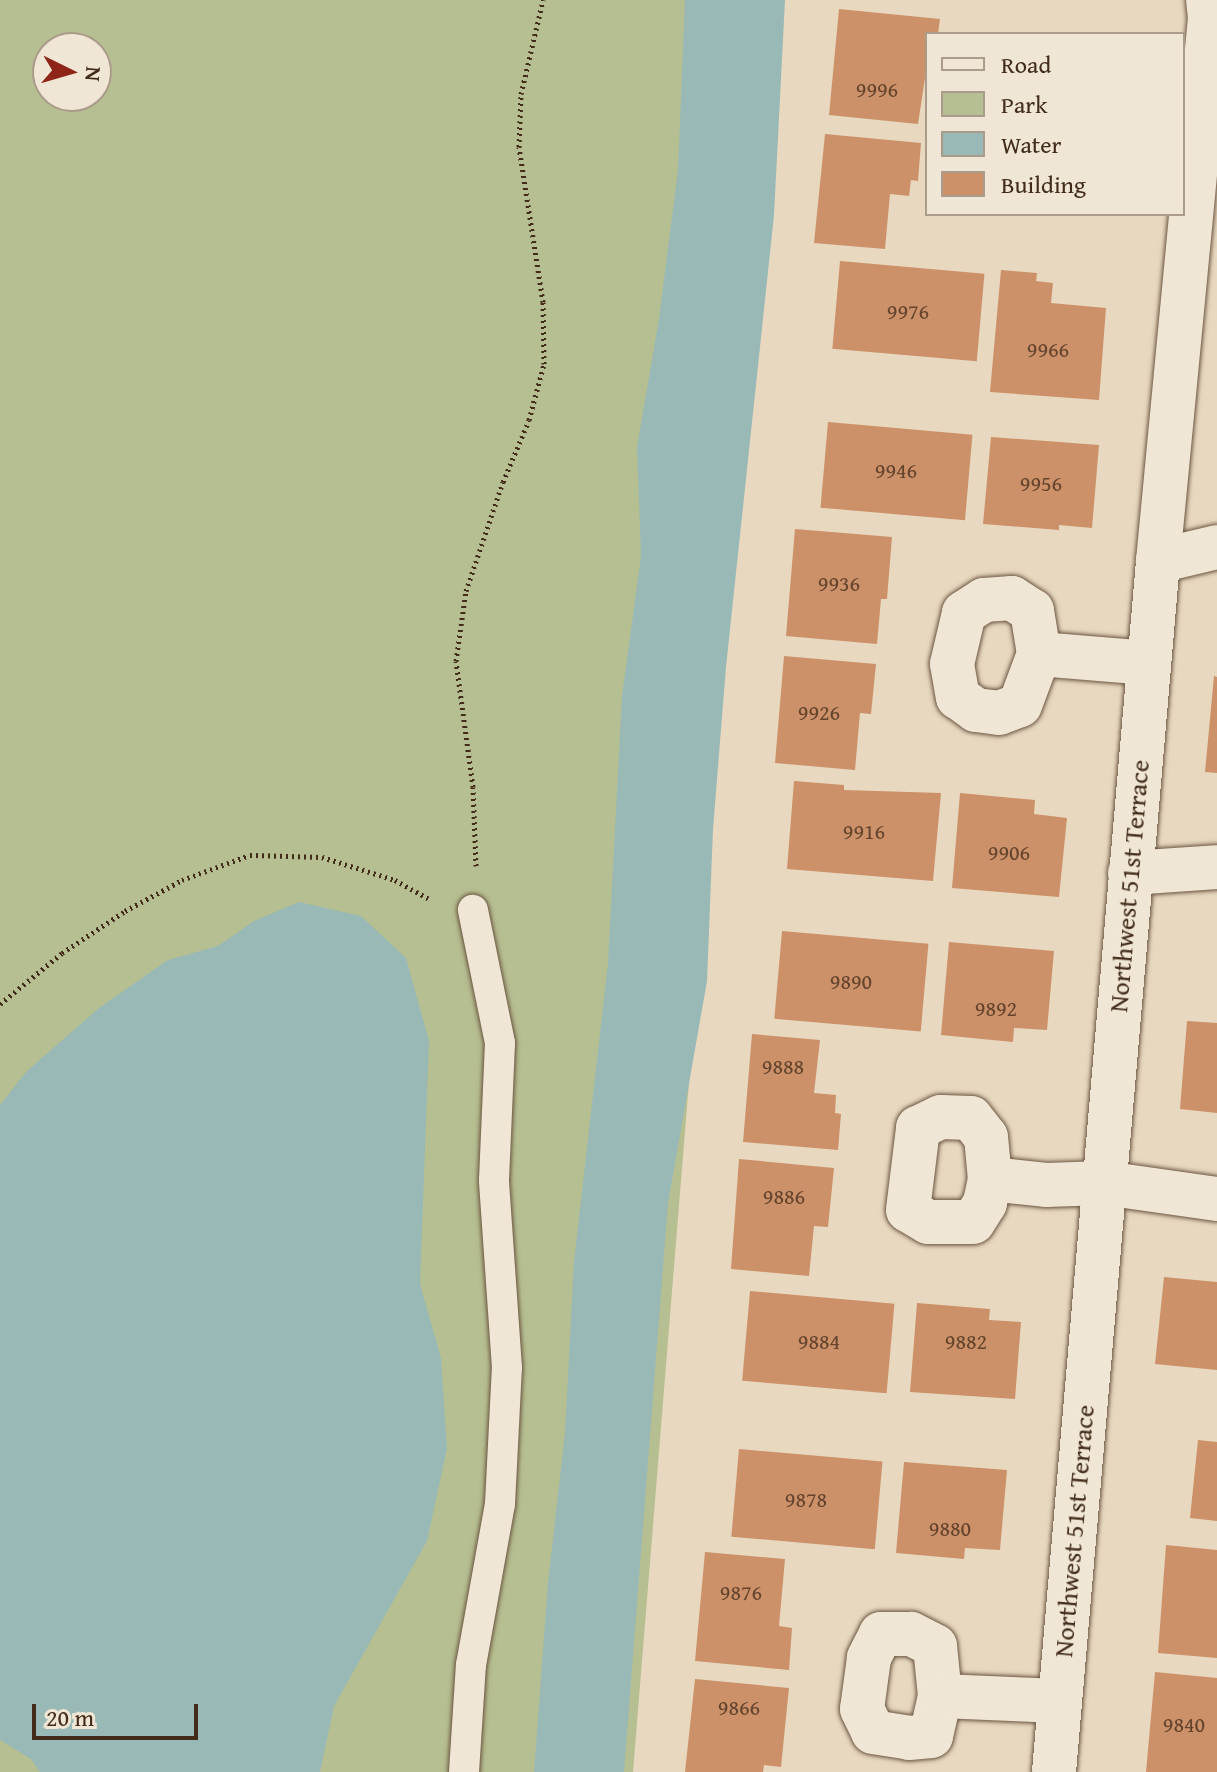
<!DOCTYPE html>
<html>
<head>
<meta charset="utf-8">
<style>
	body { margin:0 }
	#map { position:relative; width:1217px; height:1772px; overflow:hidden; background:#e8d8bf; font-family:"Gentium Book Plus",serif }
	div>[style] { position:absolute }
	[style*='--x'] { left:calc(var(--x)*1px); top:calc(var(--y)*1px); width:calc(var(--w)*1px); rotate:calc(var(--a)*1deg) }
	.green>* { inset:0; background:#b6bf91 }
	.water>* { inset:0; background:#98b9b6 }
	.building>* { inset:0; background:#cc9169; transform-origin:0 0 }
	.path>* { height:5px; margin-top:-2.5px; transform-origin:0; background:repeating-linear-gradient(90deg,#422b19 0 2px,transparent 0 6px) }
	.roads { filter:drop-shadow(0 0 2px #6c5642) drop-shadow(0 0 2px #6c5642) }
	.service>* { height:30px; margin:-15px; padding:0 15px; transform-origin:15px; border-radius:15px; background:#f0e6d5 }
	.minor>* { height:44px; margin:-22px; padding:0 22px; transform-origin:22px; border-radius:22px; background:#f0e6d5 }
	span { translate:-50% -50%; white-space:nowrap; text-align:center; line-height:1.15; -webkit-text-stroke:6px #f0e6d5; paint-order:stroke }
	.number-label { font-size:22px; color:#64442d }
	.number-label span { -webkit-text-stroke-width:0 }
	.street-label { font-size:26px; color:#422b19 }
	.legend { position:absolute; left:925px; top:32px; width:260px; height:184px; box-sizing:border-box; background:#f0e6d5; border:2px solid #aa9b8a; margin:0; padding:10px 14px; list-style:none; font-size:24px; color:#422b19 }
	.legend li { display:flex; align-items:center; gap:16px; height:40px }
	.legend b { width:40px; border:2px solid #aa9b8a }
	.north { position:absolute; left:32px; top:32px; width:80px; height:80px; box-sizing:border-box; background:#f0e6d5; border:2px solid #aa9b8a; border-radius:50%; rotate:95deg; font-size:22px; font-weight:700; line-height:32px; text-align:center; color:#422b19 }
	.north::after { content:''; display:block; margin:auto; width:28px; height:36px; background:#8f2418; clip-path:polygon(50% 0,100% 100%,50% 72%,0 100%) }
	.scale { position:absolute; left:32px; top:1704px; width:166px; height:36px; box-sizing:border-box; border:4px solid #422b19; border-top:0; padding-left:10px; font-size:24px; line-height:28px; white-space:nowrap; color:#422b19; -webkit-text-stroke:6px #f0e6d5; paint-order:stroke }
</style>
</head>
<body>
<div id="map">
	<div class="green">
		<div style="clip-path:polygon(evenodd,0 0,704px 0,705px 885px,633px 1772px,0 1772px,0 0,48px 48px,96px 48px,96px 96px,48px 96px,48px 48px)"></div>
	</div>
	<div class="water">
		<div style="clip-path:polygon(685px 0,785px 0,774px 215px,726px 667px,713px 829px,707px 981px,668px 1203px,624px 1772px,534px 1772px,548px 1583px,565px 1433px,574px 1262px,608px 963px,622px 696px,641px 556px,637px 447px,659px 319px,678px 170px)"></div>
		<div style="clip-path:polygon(299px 902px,361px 916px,406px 958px,429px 1041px,420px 1284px,441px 1358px,447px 1448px,427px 1541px,334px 1706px,320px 1772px,40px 1772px,31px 1759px,0 1740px,0 1105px,26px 1072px,99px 1008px,168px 960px,218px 946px,254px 921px)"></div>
	</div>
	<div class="building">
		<div style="clip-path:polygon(839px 9px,940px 19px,938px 34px,927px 34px,927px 65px,918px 124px,829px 115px)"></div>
		<div style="clip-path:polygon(825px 134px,921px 143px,918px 181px,911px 180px,909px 196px,890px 194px,885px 249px,814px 243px)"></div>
		<div style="left:840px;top:261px;width:145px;height:88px;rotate:5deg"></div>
		<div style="clip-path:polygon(1001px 270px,1037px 273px,1036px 281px,1053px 283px,1051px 303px,1106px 308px,1099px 400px,990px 392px)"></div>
		<div style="left:828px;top:422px;width:145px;height:86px;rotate:5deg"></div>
		<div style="clip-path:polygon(991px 437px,1099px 445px,1092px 528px,1059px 525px,1059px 530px,983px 524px)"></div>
		<div style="clip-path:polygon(795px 529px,892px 537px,887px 599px,881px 599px,877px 644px,786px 636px)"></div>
		<div style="clip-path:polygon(784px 656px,876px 664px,871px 714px,860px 713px,855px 770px,775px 763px)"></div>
		<div style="clip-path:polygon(1214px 676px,1217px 677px,1217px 773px,1205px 772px)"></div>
		<div style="clip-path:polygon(794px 781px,844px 785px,844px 790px,941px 793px,933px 881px,787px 869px)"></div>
		<div style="clip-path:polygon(960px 793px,1035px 800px,1034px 814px,1067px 818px,1059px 897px,952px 888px)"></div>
		<div style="left:782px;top:931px;width:147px;height:88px;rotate:5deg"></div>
		<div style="clip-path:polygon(949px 942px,1054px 951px,1047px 1030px,1014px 1028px,1013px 1042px,941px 1035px)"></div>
		<div style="clip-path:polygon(1187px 1021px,1217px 1023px,1217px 1113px,1180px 1109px)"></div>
		<div style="clip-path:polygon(752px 1034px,820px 1040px,814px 1093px,836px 1095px,835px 1113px,841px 1114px,838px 1150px,743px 1142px)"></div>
		<div style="clip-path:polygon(739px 1159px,834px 1168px,828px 1227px,814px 1226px,809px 1276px,731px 1269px)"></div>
		<div style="clip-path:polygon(1164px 1277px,1217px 1282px,1217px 1370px,1155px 1364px)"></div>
		<div style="left:750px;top:1291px;width:145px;height:90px;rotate:5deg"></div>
		<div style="clip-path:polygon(917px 1303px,990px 1309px,989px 1320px,1021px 1322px,1015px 1399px,910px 1392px)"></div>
		<div style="clip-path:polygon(1198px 1440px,1217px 1442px,1217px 1521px,1190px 1518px)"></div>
		<div style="left:739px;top:1449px;width:144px;height:88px;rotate:5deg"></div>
		<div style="clip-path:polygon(904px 1462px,1007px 1470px,1000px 1550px,965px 1548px,964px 1559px,896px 1553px)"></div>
		<div style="clip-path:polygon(1166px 1545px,1217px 1550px,1217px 1658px,1158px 1653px)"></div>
		<div style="clip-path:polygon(705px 1552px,785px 1559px,779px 1626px,792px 1628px,789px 1670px,695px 1661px)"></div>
		<div style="clip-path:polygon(1155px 1672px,1217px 1678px,1217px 1772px,1146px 1772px)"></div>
		<div style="clip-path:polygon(695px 1679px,789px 1688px,781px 1767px,764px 1765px,763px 1772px,685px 1772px)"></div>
	</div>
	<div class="path">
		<div style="--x:476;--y:866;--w:79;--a:-92.2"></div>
		<div style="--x:473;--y:787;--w:127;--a:-97.7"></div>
		<div style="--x:456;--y:661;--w:71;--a:-81.9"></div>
		<div style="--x:466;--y:591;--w:115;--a:-71.3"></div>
		<div style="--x:503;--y:482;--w:67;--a:-67.2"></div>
		<div style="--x:529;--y:420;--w:58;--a:-75"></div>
		<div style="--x:544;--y:364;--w:62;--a:-90.9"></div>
		<div style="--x:543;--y:302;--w:157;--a:-98.8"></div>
		<div style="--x:519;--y:147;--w:53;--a:-87.8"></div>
		<div style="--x:521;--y:94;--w:97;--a:-76.8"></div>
		<div style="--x:0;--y:1004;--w:80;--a:-39.4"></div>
		<div style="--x:62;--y:953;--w:76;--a:-33.7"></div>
		<div style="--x:125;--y:911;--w:65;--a:-28.5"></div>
		<div style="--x:182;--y:880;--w:72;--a:-20.2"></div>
		<div style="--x:250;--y:855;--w:72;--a:1.6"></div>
		<div style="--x:322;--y:857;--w:77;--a:17.5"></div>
		<div style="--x:395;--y:880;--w:41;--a:29.1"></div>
	</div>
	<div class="roads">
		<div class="service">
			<div style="--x:464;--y:1772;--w:107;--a:-86.3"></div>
			<div style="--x:471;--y:1665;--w:164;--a:-79.8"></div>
			<div style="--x:500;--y:1504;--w:136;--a:-87.1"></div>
			<div style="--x:507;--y:1368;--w:188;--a:-94"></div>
			<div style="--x:494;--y:1180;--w:137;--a:-87.5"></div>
			<div style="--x:500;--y:1043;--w:136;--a:-101.5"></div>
		</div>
		<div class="minor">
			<div style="--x:1158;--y:561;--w:61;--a:-13.3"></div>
			<div style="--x:1039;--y:654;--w:44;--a:-99.2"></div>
			<div style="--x:1032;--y:611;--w:24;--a:-147"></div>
			<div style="--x:1012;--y:598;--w:28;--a:176"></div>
			<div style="--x:984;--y:600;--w:24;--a:147"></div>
			<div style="--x:964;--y:613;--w:52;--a:103.2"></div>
			<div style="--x:952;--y:664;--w:34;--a:80"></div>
			<div style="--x:958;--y:697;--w:22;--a:36"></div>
			<div style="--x:976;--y:710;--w:23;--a:7"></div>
			<div style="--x:999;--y:713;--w:22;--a:-21"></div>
			<div style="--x:1020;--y:705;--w:54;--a:-69.6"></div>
			<div style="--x:1039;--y:654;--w:110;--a:4.7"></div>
			<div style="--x:1130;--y:873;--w:87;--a:-3.9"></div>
			<div style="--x:941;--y:1117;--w:30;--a:2"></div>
			<div style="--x:971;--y:1118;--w:24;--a:52"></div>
			<div style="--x:986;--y:1137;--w:42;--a:84.6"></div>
			<div style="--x:990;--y:1179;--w:25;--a:102"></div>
			<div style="--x:985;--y:1203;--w:22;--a:122"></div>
			<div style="--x:973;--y:1222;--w:45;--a:180"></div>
			<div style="--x:928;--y:1222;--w:23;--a:-149"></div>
			<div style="--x:908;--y:1210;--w:83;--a:-83"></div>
			<div style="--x:918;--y:1128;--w:25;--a:-26"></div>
			<div style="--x:990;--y:1179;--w:56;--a:6.1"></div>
			<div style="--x:1046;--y:1185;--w:58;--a:-2"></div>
			<div style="--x:1104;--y:1183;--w:114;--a:8.1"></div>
			<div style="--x:940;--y:1696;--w:50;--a:-95.7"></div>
			<div style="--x:935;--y:1646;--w:27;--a:-153"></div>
			<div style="--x:911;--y:1634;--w:30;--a:180"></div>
			<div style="--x:881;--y:1634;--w:27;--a:117"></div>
			<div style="--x:869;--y:1658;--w:51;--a:97.8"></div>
			<div style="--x:862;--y:1709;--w:25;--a:64"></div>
			<div style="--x:873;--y:1732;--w:36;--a:9"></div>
			<div style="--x:909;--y:1738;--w:22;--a:-5"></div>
			<div style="--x:931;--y:1736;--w:41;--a:-77.3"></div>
			<div style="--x:940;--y:1696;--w:120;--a:2.4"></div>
			<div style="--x:1054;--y:1772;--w:1215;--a:-85.09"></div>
			<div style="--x:1158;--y:561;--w:545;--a:-84.53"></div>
			<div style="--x:1210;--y:18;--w:18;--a:-96"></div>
		</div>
	</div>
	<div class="number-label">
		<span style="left:877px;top:90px">9996</span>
		<span style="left:908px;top:312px">9976</span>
		<span style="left:1048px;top:350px">9966</span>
		<span style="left:896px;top:471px">9946</span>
		<span style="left:1041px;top:484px">9956</span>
		<span style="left:839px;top:584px">9936</span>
		<span style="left:819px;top:713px">9926</span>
		<span style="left:864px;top:832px">9916</span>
		<span style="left:1009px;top:853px">9906</span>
		<span style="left:851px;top:982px">9890</span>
		<span style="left:996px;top:1009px">9892</span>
		<span style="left:783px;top:1067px">9888</span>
		<span style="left:784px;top:1197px">9886</span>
		<span style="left:819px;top:1342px">9884</span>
		<span style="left:966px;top:1342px">9882</span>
		<span style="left:806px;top:1500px">9878</span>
		<span style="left:950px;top:1529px">9880</span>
		<span style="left:741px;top:1593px">9876</span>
		<span style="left:739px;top:1708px">9866</span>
		<span style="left:1184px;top:1725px">9840</span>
	</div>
	<div class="street-label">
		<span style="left:1129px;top:886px;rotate:-85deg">Northwest 51st Terrace</span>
		<span style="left:1074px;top:1531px;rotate:-85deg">Northwest 51st Terrace</span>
	</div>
	<ul class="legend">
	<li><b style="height:10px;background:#f0e6d5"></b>Road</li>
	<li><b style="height:22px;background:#b6bf91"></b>Park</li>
	<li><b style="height:22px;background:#98b9b6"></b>Water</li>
	<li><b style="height:22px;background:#cc9169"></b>Building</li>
	</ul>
	<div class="north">N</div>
	<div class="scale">20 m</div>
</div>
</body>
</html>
